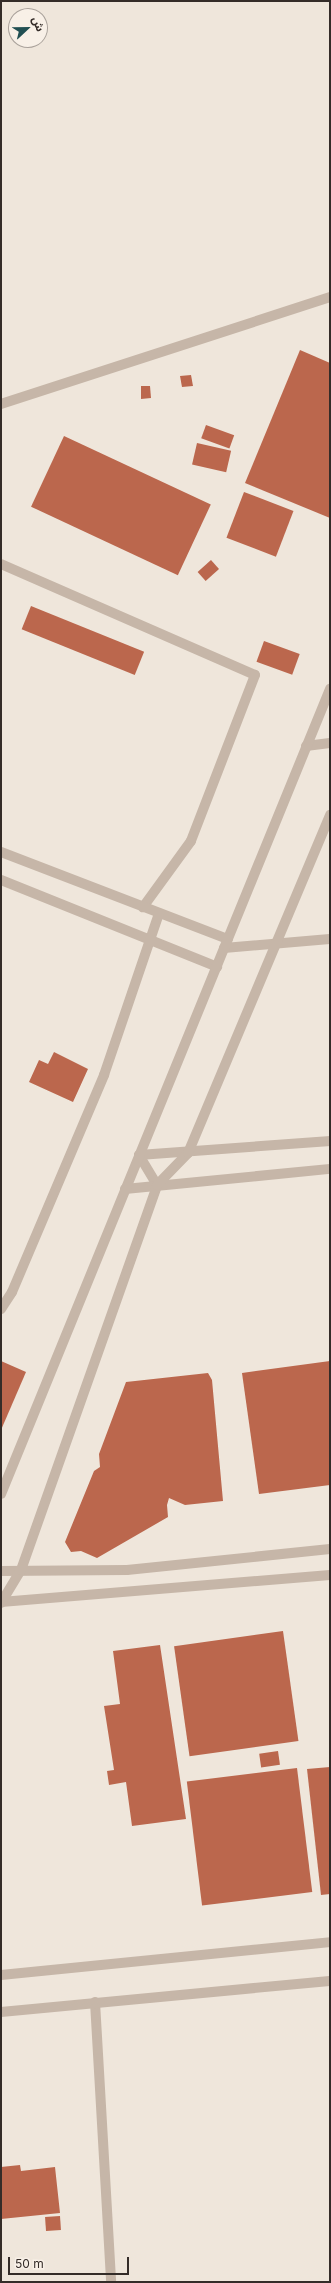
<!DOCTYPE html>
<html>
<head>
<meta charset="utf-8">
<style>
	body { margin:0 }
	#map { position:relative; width:331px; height:2283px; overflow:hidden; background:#efe6db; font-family:Inter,"Noto Sans Arabic",sans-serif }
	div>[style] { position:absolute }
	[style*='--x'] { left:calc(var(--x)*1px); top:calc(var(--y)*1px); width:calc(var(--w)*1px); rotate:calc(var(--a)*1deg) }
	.building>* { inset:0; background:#bb674d; transform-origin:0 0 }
	.minor>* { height:10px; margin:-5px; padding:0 5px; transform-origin:5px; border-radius:5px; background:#c6b6a8 }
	span { translate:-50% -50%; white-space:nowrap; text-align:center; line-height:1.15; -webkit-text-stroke:4px #f8f0e7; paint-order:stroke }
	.frame { position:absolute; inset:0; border:2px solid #342c28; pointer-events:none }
	.north { position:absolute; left:8px; top:8px; width:40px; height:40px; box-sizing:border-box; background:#f8f0e7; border:1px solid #aaa29b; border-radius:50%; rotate:68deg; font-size:11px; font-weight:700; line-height:16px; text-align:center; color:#342c28 }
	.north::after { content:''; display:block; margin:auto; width:14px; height:18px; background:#214f52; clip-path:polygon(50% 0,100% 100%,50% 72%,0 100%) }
	.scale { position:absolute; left:8px; top:2257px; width:121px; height:18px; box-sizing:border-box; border:2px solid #342c28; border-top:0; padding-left:5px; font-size:12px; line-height:14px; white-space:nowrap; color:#342c28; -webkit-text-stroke:3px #f8f0e7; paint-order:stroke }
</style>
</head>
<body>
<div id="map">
	<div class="building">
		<div style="clip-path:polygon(300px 350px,330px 363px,330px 518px,245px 483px)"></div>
		<div style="clip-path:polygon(191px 375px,193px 386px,182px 387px,180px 376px)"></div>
		<div style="clip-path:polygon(141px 386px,150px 386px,151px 398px,141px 399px)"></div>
		<div style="left:206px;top:425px;width:30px;height:14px;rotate:20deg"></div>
		<div style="left:64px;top:436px;width:162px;height:78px;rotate:25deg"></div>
		<div style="left:197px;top:443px;width:35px;height:22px;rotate:13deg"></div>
		<div style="left:244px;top:492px;width:53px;height:49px;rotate:21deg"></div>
		<div style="left:211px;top:560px;width:12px;height:18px;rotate:48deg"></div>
		<div style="left:31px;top:606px;width:122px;height:25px;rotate:22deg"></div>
		<div style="left:264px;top:641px;width:38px;height:22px;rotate:20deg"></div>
		<div style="clip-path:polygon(54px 1052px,88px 1069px,73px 1102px,29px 1082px,39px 1060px,48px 1064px)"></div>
		<div style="clip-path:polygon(1px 1361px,26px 1372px,1px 1430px)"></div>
		<div style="clip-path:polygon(330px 1361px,330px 1485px,259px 1494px,242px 1373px)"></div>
		<div style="clip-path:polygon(208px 1373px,212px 1380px,223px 1501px,185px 1505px,169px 1498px,167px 1505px,168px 1517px,97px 1558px,81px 1551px,71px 1552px,65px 1542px,94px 1471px,100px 1467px,99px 1454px,126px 1382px)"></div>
		<div style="left:283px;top:1631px;width:111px;height:110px;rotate:82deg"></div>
		<div style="clip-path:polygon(160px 1645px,186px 1819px,132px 1826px,126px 1782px,109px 1785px,107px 1771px,114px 1770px,104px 1706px,120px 1704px,113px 1651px)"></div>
		<div style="left:278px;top:1751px;width:14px;height:19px;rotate:82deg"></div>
		<div style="clip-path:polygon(330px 1767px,330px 1894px,321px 1895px,307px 1769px)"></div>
		<div style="left:297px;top:1768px;width:125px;height:111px;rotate:83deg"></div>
		<div style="clip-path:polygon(20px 2165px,21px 2171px,55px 2167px,60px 2213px,1px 2219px,1px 2167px)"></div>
		<div style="left:60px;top:2216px;width:14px;height:15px;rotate:86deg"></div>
	</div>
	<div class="minor">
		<div style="--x:1;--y:404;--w:346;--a:-18"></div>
		<div style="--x:1;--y:564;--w:277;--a:23.6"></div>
		<div style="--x:255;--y:675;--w:178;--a:111.1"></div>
		<div style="--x:191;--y:841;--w:82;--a:126"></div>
		<div style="--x:306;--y:746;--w:24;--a:-7"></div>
		<div style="--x:1;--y:852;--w:243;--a:21"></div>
		<div style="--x:1;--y:880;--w:233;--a:21.9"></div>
		<div style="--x:224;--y:948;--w:106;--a:-4.9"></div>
		<div style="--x:157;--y:1185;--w:35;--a:-121"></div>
		<div style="--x:139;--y:1155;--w:192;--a:-4.2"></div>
		<div style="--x:125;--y:1189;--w:206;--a:-5.6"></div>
		<div style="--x:1;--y:1309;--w:20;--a:-57"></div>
		<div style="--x:12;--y:1292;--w:236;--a:-67"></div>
		<div style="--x:104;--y:1075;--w:171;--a:-71.2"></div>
		<div style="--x:1;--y:1494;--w:870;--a:-67.77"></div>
		<div style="--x:1;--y:1571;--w:126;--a:-0.5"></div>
		<div style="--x:127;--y:1570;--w:204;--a:-5.9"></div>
		<div style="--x:1;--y:1602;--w:330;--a:-4.7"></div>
		<div style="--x:1;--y:1603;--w:39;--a:-59"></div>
		<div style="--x:21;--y:1570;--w:408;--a:-70.5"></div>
		<div style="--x:157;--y:1185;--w:45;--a:-45.9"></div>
		<div style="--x:188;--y:1153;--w:367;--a:-67.2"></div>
		<div style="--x:1;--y:1975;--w:331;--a:-5.7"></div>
		<div style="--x:95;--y:2002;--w:280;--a:86.7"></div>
		<div style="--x:1;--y:2012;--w:330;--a:-5.4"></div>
	</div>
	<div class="frame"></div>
	<div class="north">ش</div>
	<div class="scale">50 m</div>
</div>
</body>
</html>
